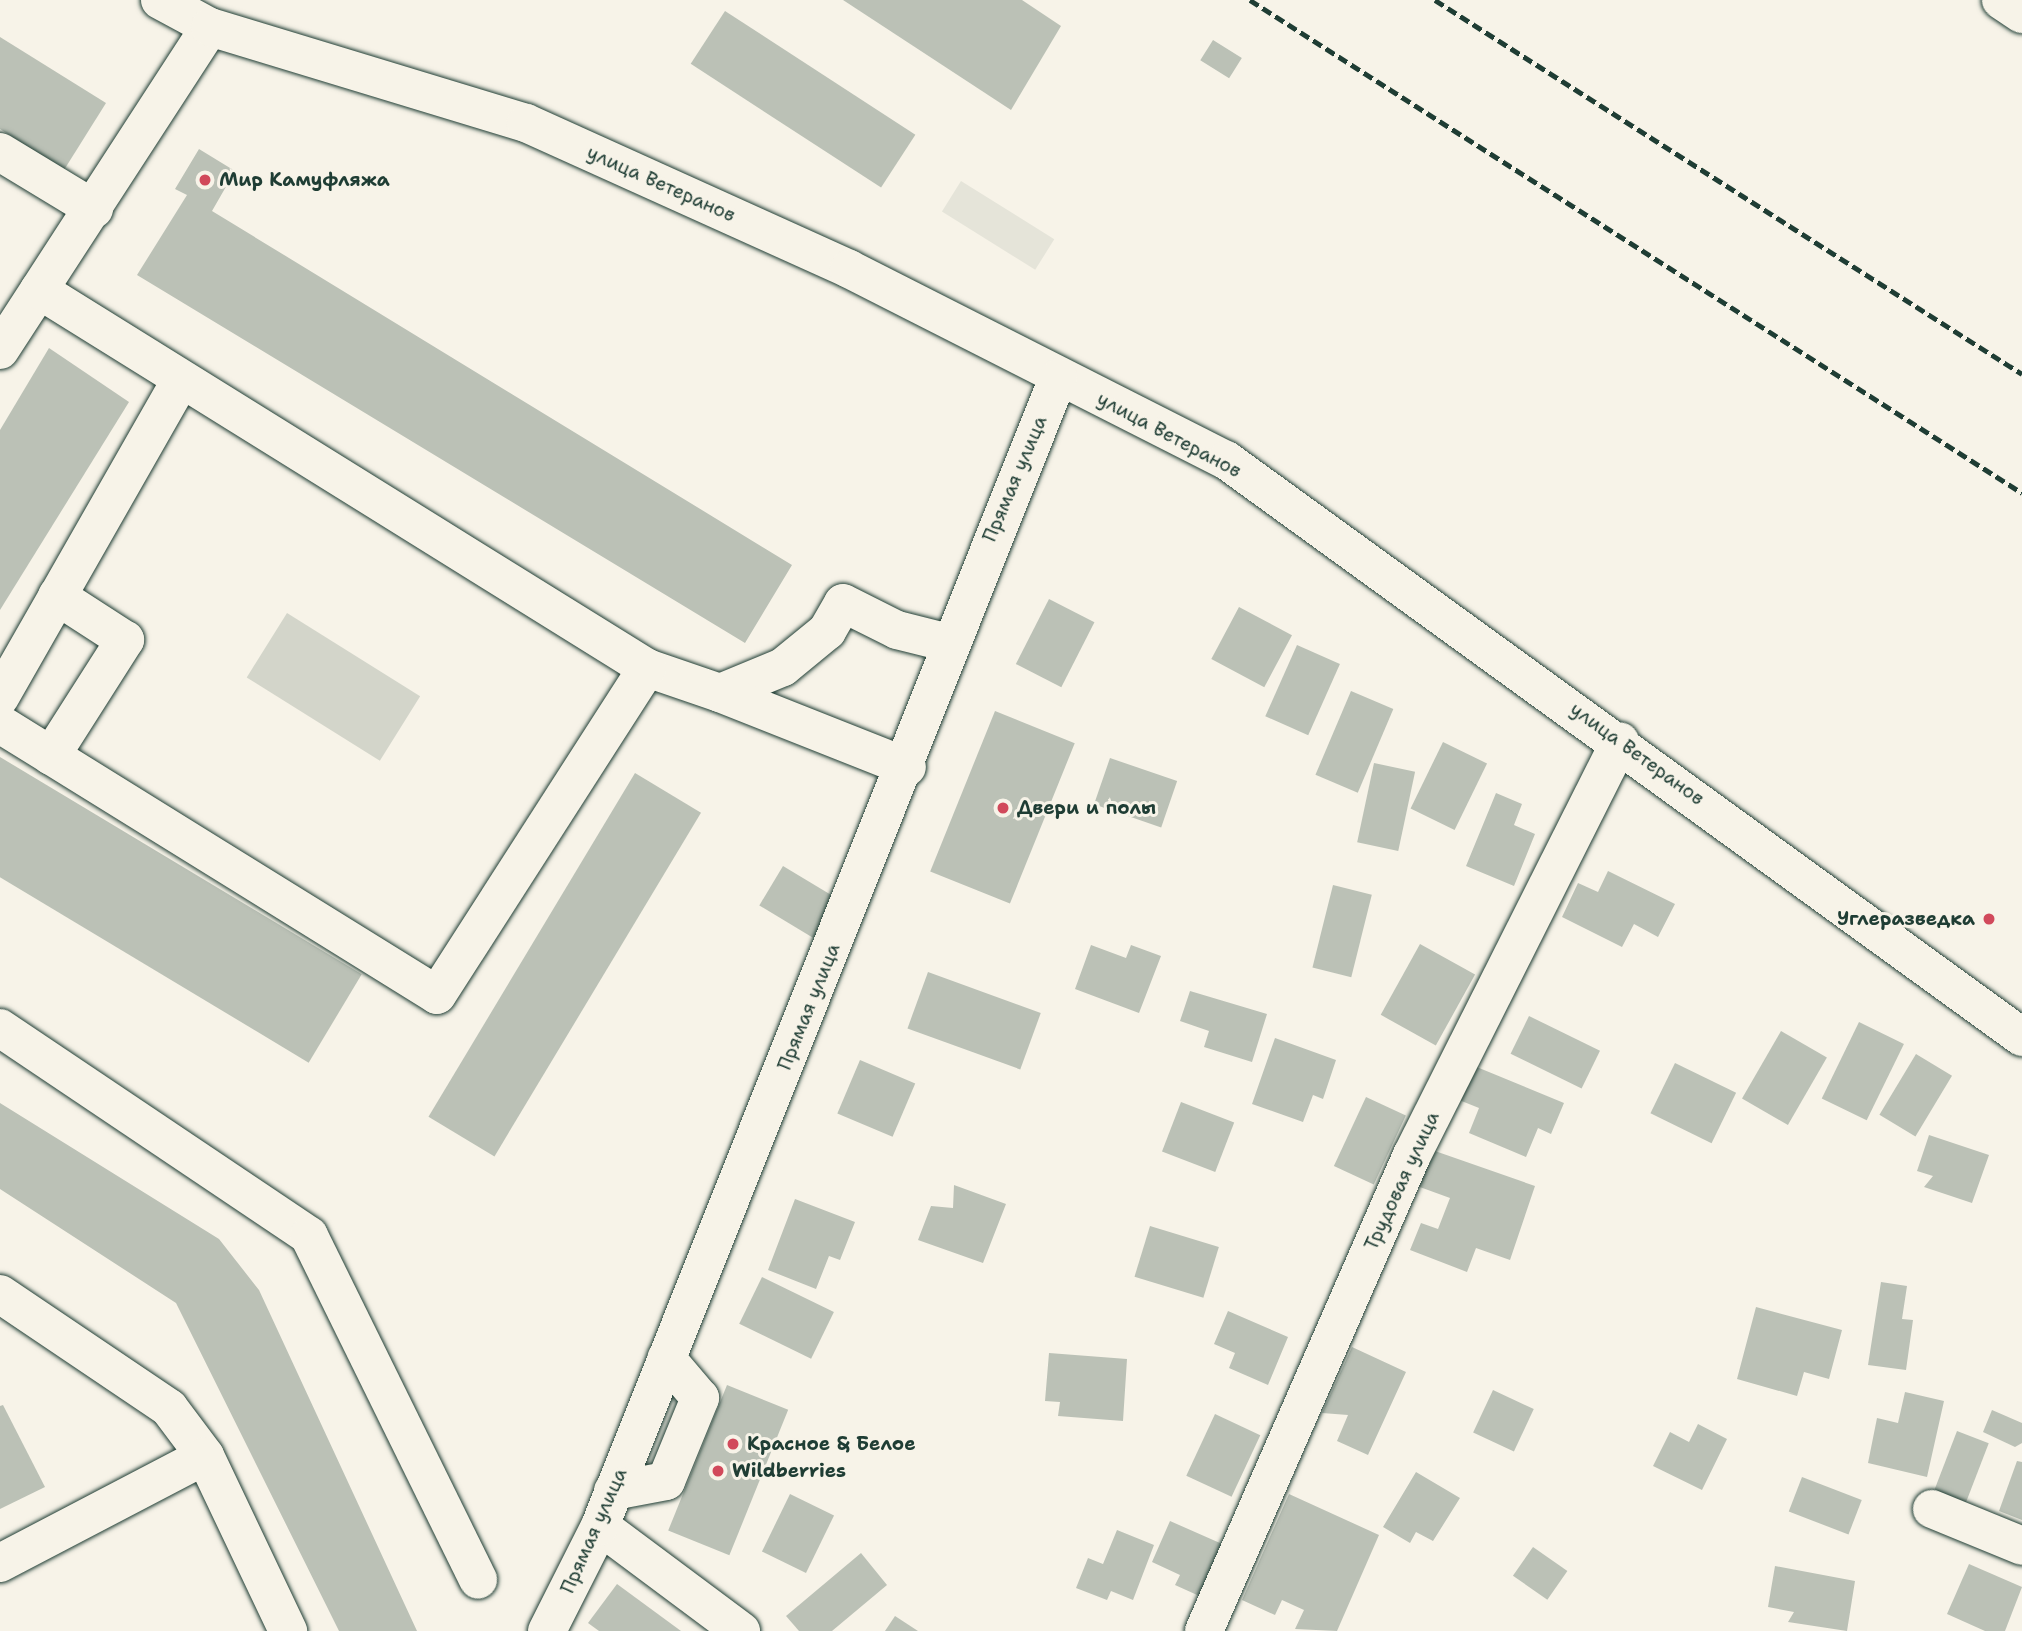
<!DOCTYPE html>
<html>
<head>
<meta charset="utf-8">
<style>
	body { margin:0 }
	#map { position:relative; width:2022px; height:1631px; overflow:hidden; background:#f7f3e8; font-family:"Shantell Sans",sans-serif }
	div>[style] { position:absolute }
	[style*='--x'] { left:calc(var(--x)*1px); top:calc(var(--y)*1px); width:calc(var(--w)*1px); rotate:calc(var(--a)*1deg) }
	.built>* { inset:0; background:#e5e4d9; transform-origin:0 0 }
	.green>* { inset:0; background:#d3d5ca; transform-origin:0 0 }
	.building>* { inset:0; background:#bbc1b6; transform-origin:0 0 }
	.roads { filter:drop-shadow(0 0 2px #1f3d34) drop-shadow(0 0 2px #1f3d34) }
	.minor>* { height:38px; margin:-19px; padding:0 19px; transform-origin:19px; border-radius:19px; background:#f7f3e8 }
	.major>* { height:38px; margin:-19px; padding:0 19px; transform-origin:19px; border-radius:19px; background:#f7f3e8 }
	.rail>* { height:5px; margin-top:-2.5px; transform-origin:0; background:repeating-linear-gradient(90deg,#1f3d34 0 10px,transparent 0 15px) }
	.dots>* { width:19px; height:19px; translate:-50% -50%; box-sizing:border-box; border:4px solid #f7f3e8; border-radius:50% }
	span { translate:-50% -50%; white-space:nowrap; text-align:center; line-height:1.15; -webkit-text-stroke:6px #f7f3e8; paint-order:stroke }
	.poi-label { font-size:19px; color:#1f3d34; font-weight:700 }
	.left { translate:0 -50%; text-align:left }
	.right { translate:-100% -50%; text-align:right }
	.street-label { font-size:19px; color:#1f3d34 }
</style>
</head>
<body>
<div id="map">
	<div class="built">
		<div style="left:961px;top:181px;width:110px;height:36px;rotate:32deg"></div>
	</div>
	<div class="green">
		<div style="left:287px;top:613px;width:157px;height:76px;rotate:32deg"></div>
	</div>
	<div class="building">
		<div style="clip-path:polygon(843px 0,1022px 0,1061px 26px,1011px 110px)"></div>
		<div style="left:725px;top:11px;width:227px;height:63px;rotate:33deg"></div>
		<div style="clip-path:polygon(0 37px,106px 103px,64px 170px,0 129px)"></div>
		<div style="left:1213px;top:40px;width:34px;height:24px;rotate:32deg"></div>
		<div style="clip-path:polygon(199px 149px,235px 171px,212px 211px,792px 565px,745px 643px,137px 275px,187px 195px,175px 189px)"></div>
		<div style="clip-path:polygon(49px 348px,129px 402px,0 610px,0 430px)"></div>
		<div style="left:1049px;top:599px;width:51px;height:73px;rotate:27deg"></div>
		<div style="left:1239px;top:607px;width:60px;height:59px;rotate:28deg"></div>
		<div style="left:1297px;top:645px;width:47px;height:78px;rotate:24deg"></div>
		<div style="left:1351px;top:691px;width:46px;height:91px;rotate:23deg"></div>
		<div style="left:995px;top:711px;width:86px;height:173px;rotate:22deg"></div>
		<div style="left:1443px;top:742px;width:49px;height:74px;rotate:26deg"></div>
		<div style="left:0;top:757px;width:422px;height:103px;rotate:31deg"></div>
		<div style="left:1110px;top:758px;width:71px;height:49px;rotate:19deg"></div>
		<div style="left:1374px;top:763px;width:42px;height:81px;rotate:12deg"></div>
		<div style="left:635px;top:773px;width:77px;height:401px;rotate:31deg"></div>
		<div style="clip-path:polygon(1496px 793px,1522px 804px,1514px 825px,1535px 834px,1514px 886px,1466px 866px)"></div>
		<div style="left:783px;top:866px;width:65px;height:46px;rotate:31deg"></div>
		<div style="clip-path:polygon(1608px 871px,1675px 904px,1658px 937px,1634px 924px,1622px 947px,1562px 917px,1578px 883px,1598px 892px)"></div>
		<div style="left:1333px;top:885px;width:40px;height:85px;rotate:14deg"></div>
		<div style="left:1420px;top:944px;width:63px;height:81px;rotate:29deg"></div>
		<div style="clip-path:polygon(1091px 945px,1126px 958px,1131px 945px,1161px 956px,1139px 1013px,1075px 989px)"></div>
		<div style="left:928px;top:972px;width:120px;height:60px;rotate:20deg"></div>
		<div style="clip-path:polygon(1190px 991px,1267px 1014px,1252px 1062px,1204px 1047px,1209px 1031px,1180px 1021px)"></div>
		<div style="left:1529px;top:1016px;width:79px;height:42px;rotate:26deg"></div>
		<div style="left:1859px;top:1022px;width:50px;height:85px;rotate:26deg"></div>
		<div style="left:1781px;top:1031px;width:53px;height:78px;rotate:30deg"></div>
		<div style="clip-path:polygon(1275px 1038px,1336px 1060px,1323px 1099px,1313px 1095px,1303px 1122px,1252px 1104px)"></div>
		<div style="left:1916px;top:1054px;width:42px;height:71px;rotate:31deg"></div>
		<div style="left:860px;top:1060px;width:60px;height:58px;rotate:23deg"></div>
		<div style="clip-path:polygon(1467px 1063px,1564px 1103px,1551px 1134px,1538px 1128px,1526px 1157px,1469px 1133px,1479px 1108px,1454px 1098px)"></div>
		<div style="left:1675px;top:1063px;width:68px;height:56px;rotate:26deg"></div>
		<div style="left:1366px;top:1097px;width:44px;height:76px;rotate:25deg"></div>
		<div style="left:1181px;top:1102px;width:57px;height:53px;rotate:21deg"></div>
		<div style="clip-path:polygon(0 1103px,219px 1239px,259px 1290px,417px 1631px,339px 1631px,176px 1303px,0 1189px)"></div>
		<div style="clip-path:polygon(1929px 1135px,1989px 1155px,1972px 1203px,1924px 1187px,1933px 1176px,1917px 1171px)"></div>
		<div style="clip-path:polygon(1435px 1151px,1535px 1186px,1510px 1260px,1476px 1248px,1467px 1272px,1410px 1250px,1421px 1223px,1438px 1229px,1450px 1198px,1417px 1186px)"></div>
		<div style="clip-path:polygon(954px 1185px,1006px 1204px,983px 1263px,918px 1240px,931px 1206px,953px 1208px)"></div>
		<div style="clip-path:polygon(795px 1199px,855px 1222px,840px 1260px,829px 1256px,816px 1289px,768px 1270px)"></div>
		<div style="left:1150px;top:1226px;width:72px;height:53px;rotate:17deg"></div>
		<div style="left:762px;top:1277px;width:80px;height:52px;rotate:26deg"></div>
		<div style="clip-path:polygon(1881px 1282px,1907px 1286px,1902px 1319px,1913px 1320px,1906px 1370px,1868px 1365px)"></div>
		<div style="clip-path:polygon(1756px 1307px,1842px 1330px,1829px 1379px,1804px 1372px,1797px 1396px,1737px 1379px)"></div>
		<div style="clip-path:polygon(1228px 1311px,1288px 1337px,1268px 1385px,1229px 1368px,1235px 1353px,1214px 1344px)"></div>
		<div style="clip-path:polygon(1352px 1347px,1406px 1372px,1368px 1455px,1337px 1441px,1348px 1415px,1322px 1413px)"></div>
		<div style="clip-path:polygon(1049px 1353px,1127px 1359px,1123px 1421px,1058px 1416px,1060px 1402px,1045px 1401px)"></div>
		<div style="left:727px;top:1385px;width:66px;height:157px;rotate:22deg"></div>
		<div style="left:1493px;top:1390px;width:45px;height:47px;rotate:25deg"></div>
		<div style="clip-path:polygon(1905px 1392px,1944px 1401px,1927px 1477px,1868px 1463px,1877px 1418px,1898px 1423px)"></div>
		<div style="clip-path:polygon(3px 1405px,45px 1487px,0 1509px,0 1406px)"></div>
		<div style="clip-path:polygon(1992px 1410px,2022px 1423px,2022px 1443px,2015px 1447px,1983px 1432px)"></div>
		<div style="left:1215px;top:1414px;width:50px;height:68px;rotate:25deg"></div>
		<div style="clip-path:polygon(1698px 1424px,1727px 1439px,1702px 1490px,1653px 1466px,1670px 1432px,1689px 1442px)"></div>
		<div style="left:1957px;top:1431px;width:34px;height:69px;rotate:21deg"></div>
		<div style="clip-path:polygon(2017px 1461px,2022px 1462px,2022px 1520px,1999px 1511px)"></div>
		<div style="clip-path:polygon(1416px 1472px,1460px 1498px,1433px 1541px,1416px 1532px,1410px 1543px,1383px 1527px)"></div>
		<div style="left:1802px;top:1477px;width:64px;height:37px;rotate:21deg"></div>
		<div style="left:790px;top:1494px;width:49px;height:64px;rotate:26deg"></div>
		<div style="clip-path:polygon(1289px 1494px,1379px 1535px,1337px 1631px,1295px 1629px,1304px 1610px,1282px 1600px,1275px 1615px,1242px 1600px)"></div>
		<div style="clip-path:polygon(1170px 1521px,1229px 1547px,1206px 1599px,1175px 1585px,1180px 1575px,1152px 1562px)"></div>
		<div style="clip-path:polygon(1117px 1530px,1154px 1545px,1133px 1600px,1111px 1591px,1107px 1600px,1076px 1588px,1088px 1558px,1103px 1564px)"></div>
		<div style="left:1533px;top:1547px;width:42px;height:35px;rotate:35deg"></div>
		<div style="clip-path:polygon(861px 1553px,887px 1585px,832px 1631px,799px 1631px,786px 1616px)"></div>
		<div style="clip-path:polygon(1969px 1564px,2022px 1587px,2005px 1631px,1985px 1631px,1947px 1614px)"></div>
		<div style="clip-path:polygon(1775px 1566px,1855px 1581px,1847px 1631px,1788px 1622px,1794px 1612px,1768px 1607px)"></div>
		<div style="clip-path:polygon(617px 1584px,681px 1631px,599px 1631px,588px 1623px)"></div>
		<div style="clip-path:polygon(895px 1616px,918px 1631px,885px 1631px)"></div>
	</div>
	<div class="roads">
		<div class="minor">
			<div style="--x:2001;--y:0;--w:25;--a:34"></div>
			<div style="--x:0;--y:152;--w:110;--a:31.2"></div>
			<div style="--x:0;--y:350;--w:385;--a:-57"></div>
			<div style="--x:647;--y:668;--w:77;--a:18.9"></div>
			<div style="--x:720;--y:693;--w:68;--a:-22.4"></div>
			<div style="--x:783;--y:667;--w:57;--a:-39.3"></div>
			<div style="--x:827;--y:631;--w:32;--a:-60"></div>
			<div style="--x:843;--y:603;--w:60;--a:26.6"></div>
			<div style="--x:897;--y:630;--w:54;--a:14"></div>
			<div style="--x:720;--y:693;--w:201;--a:21.6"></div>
			<div style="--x:0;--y:697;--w:363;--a:-60.3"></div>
			<div style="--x:0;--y:724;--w:514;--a:31.8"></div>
			<div style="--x:437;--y:995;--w:389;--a:-57.3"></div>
			<div style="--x:647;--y:668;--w:716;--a:-148.13"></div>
			<div style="--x:51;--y:756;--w:138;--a:-57.5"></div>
			<div style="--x:125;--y:640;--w:81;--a:-147.1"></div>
			<div style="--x:0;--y:1028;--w:372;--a:33.9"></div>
			<div style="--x:309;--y:1236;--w:383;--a:63.8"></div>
			<div style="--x:0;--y:1294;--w:204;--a:34"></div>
			<div style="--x:169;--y:1408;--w:60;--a:53.1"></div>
			<div style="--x:205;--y:1456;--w:194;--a:64.6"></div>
			<div style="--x:613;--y:1491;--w:54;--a:-10.7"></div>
			<div style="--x:666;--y:1481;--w:90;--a:-67.7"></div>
			<div style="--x:700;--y:1398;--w:52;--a:-130.4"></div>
			<div style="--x:1932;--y:1509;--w:97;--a:22.3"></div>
			<div style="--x:600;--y:1526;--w:176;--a:36.7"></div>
			<div style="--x:0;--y:1563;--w:231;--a:-27.6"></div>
			<div style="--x:1204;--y:1631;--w:519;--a:-66.4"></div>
			<div style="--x:1412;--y:1155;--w:463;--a:-63.3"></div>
		</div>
		<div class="major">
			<div style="--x:160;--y:0;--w:57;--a:28.4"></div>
			<div style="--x:210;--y:27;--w:330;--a:16.9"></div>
			<div style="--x:526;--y:123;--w:354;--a:24.3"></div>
			<div style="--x:849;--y:269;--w:423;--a:26.9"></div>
			<div style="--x:1226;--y:460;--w:983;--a:35.94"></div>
			<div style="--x:547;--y:1631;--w:118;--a:-63.2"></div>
			<div style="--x:600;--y:1526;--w:1236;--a:-68.25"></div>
		</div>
	</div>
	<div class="rail">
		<div style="--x:1250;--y:0;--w:916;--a:32.56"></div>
		<div style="--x:1435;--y:0;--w:696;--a:32.5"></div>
	</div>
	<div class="dots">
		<div style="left:205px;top:180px;background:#d1495b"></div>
		<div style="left:1003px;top:808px;background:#d1495b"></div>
		<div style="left:1989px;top:919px;background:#d1495b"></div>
		<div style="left:733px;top:1444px;background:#d1495b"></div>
		<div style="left:718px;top:1471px;background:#d1495b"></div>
	</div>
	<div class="poi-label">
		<span class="left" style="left:219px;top:180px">Мир Камуфляжа</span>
		<span class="left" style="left:1017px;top:808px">Двери и полы</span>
		<span class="right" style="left:1975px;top:919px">Углеразведка</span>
		<span class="left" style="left:747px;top:1444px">Красное &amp; Белое</span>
		<span class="left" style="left:732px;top:1471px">Wildberries</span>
	</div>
	<div class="street-label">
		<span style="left:661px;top:184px;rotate:24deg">улица Ветеранов</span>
		<span style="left:1169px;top:435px;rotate:28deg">улица Ветеранов</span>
		<span style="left:1015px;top:479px;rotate:-67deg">Прямая улица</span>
		<span style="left:1637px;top:754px;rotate:36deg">улица Ветеранов</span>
		<span style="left:809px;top:1007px;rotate:-68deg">Прямая улица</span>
		<span style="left:1402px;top:1181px;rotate:-65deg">Трудовая улица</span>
		<span style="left:594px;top:1531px;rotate:-66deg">Прямая улица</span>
	</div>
</div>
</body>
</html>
